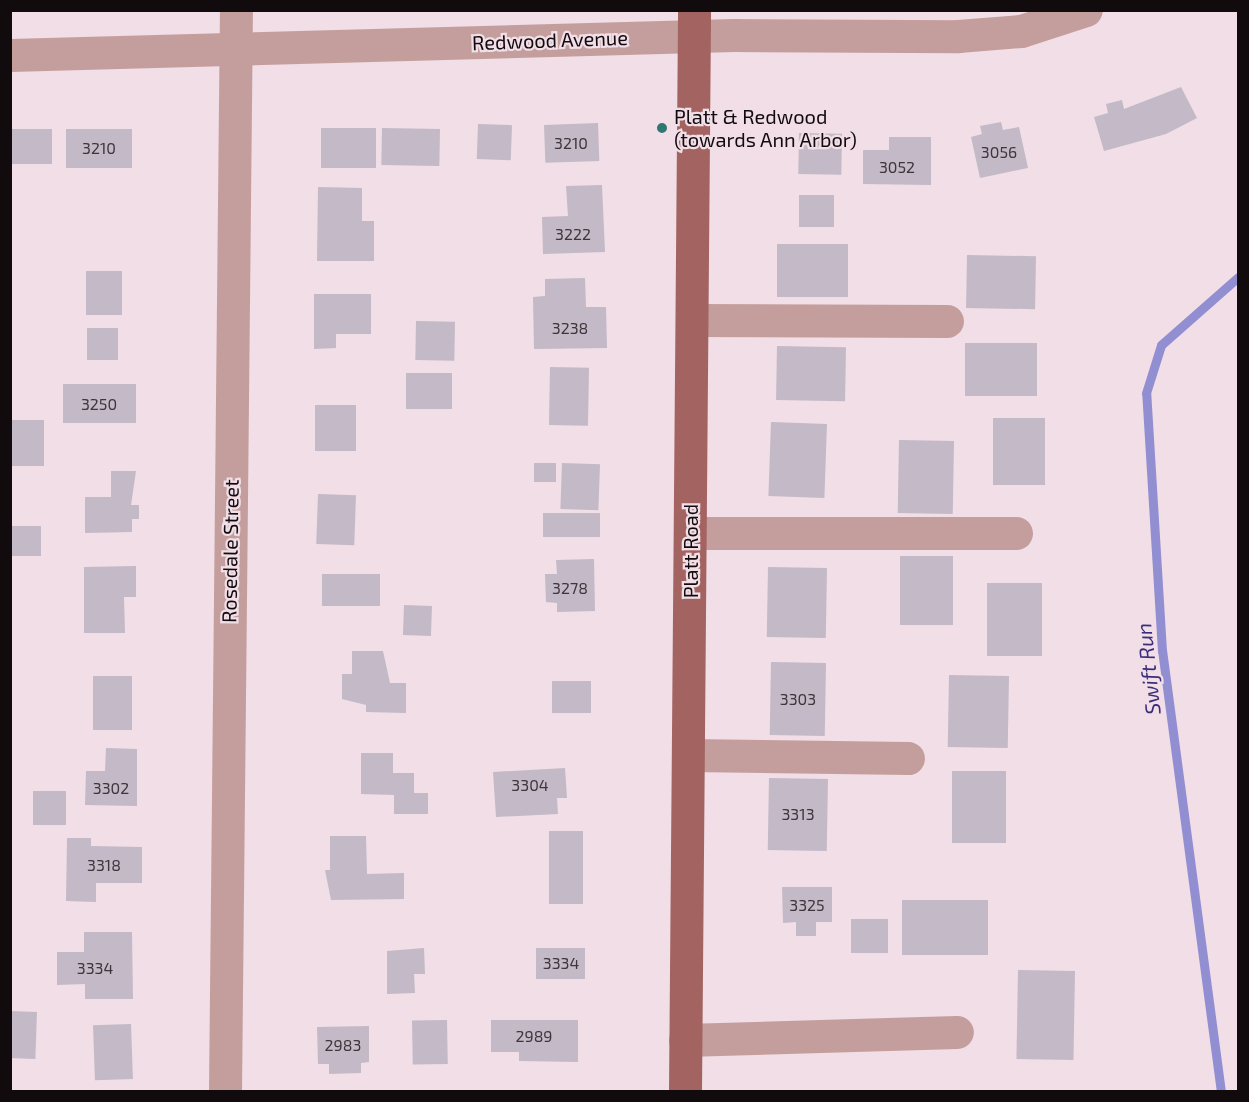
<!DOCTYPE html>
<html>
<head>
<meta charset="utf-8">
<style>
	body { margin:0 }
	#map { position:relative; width:1249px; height:1102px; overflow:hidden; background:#f1dee7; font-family:"Exo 2",sans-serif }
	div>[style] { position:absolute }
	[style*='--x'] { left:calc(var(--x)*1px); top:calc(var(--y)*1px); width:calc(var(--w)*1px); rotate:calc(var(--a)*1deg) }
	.stream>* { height:9px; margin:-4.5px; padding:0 4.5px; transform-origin:4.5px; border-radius:4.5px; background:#918ed2 }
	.building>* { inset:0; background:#c3b9c7; transform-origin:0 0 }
	.minor>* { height:33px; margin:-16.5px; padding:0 16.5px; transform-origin:16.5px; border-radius:16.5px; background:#c49e9d }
	.major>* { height:33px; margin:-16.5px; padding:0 16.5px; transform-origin:16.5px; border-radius:16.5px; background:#a36361 }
	.dots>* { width:16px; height:16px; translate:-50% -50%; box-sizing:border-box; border:3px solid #f1dee7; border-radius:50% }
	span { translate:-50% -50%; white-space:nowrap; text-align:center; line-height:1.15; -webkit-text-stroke:4.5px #f1dee7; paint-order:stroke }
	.number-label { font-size:16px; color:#3e363c }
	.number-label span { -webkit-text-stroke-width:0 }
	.street-label { font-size:20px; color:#110b0e }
	.poi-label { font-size:20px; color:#110b0e }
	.left { translate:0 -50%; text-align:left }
	.water-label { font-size:21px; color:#3a2d7c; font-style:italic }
	.frame { position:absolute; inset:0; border:12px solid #110b0e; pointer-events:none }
</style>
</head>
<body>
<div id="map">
	<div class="stream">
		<div style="--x:1221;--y:1092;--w:445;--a:-97.6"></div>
		<div style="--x:1162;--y:651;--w:258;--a:-93.5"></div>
		<div style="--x:1146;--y:393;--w:50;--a:-72.6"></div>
		<div style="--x:1161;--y:345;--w:103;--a:-41.4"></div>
	</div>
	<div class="building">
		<div style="clip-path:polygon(1181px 87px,1197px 118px,1166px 134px,1104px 151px,1094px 117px,1108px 113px,1106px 104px,1122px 100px,1124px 109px)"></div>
		<div style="clip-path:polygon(1001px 122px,1003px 130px,1019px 127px,1028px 168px,980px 178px,971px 137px,982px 134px,980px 126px)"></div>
		<div style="left:598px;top:123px;width:38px;height:54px;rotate:88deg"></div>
		<div style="left:478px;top:124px;width:34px;height:35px;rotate:2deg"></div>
		<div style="left:321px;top:128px;width:55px;height:40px"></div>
		<div style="left:382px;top:128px;width:58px;height:37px;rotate:1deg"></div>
		<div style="left:10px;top:129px;width:42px;height:35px"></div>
		<div style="left:66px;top:129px;width:66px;height:39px"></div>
		<div style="left:799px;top:133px;width:43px;height:41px;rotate:1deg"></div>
		<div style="clip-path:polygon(889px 137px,931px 137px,931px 185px,863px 184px,863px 150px,889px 150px)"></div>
		<div style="clip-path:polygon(602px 185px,605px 252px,543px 254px,542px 217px,568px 216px,566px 186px)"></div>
		<div style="clip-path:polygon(318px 187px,362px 188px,362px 221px,374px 221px,374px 261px,317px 261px)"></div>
		<div style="left:834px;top:195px;width:32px;height:35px;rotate:90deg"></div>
		<div style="left:777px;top:244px;width:71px;height:53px"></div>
		<div style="left:967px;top:255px;width:69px;height:53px;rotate:1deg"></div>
		<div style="left:86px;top:271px;width:36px;height:44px"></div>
		<div style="clip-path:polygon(585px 278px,586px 307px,606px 307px,607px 348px,534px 349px,533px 297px,545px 296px,545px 279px)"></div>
		<div style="clip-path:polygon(314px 294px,371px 294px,371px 334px,336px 334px,336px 348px,314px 349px)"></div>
		<div style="left:416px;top:321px;width:39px;height:39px;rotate:1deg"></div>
		<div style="left:87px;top:328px;width:31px;height:32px"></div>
		<div style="left:965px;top:343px;width:72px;height:53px"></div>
		<div style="left:777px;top:346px;width:69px;height:54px;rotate:1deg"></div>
		<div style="left:550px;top:367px;width:39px;height:58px;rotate:1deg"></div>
		<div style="left:406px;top:373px;width:46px;height:36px"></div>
		<div style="left:63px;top:384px;width:73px;height:39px"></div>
		<div style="left:315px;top:405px;width:41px;height:46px"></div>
		<div style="left:993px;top:418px;width:52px;height:67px"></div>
		<div style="left:10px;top:420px;width:34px;height:46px"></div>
		<div style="left:771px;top:422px;width:56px;height:74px;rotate:2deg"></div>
		<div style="left:899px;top:440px;width:55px;height:73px;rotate:1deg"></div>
		<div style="left:534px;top:463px;width:22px;height:19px"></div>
		<div style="left:562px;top:463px;width:38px;height:46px;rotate:2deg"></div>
		<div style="clip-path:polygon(111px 471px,136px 471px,131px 505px,139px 505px,139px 519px,132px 519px,132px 532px,85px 533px,85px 497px,111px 497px)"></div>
		<div style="left:318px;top:494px;width:38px;height:50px;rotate:2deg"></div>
		<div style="left:543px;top:513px;width:57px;height:24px"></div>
		<div style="left:10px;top:526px;width:31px;height:30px"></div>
		<div style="left:900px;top:556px;width:53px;height:69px"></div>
		<div style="clip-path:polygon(594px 559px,595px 611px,557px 612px,557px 603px,546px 602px,545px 574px,557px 574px,556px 560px)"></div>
		<div style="clip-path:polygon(136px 566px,136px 597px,124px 597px,125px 633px,84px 633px,84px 567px)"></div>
		<div style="left:768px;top:567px;width:59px;height:70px;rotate:1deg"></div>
		<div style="left:322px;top:574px;width:58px;height:32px"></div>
		<div style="left:987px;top:583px;width:55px;height:73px"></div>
		<div style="left:404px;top:605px;width:28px;height:30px;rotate:2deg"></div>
		<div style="clip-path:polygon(352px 651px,383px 651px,390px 683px,406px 683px,406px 713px,366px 712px,366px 705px,342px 699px,342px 674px,352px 674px)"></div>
		<div style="left:771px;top:662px;width:55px;height:73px;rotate:1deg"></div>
		<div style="left:949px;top:675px;width:60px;height:72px;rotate:1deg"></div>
		<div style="left:93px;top:676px;width:39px;height:54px"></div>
		<div style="left:591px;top:681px;width:32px;height:39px;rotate:90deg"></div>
		<div style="clip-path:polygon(106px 748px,137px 749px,137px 806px,85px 805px,86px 771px,105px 771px)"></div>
		<div style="clip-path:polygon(361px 753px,393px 753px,393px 773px,414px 773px,414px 793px,428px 793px,428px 814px,394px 814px,394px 795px,361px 794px)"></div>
		<div style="clip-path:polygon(565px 768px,567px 798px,557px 798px,558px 814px,496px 817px,493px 772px)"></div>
		<div style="left:952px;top:771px;width:54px;height:72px"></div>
		<div style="left:769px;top:778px;width:59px;height:72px;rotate:1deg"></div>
		<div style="left:33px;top:791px;width:33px;height:34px"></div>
		<div style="left:549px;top:831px;width:34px;height:73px"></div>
		<div style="clip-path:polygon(330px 836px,366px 836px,367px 874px,404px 873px,404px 899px,331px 900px,325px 870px,330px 870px)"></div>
		<div style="clip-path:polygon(67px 838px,91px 838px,91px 846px,142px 847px,142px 883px,96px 883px,96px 902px,66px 901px)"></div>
		<div style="clip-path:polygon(782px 887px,832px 887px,832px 922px,816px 922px,816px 936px,796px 936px,796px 922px,783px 923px)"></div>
		<div style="left:902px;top:900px;width:86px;height:55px"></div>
		<div style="left:888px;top:919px;width:34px;height:37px;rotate:90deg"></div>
		<div style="clip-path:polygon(84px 932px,132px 932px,133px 999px,85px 999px,85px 984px,57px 985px,57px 952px,84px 952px)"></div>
		<div style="clip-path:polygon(424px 948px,425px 974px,414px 974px,415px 993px,387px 994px,387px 951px)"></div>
		<div style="left:536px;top:948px;width:49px;height:31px"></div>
		<div style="left:1018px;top:970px;width:57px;height:89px;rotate:1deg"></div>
		<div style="left:10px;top:1011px;width:27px;height:47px;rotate:2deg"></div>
		<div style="left:447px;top:1020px;width:44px;height:35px;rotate:89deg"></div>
		<div style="clip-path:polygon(491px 1020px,578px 1020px,578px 1062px,519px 1061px,519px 1052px,491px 1052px)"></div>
		<div style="left:131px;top:1024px;width:55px;height:38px;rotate:88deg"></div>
		<div style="clip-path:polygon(369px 1026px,369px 1062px,361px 1063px,361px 1073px,329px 1074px,329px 1064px,318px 1064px,317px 1027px)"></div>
	</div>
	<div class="minor">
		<div style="--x:10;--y:55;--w:724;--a:-1.58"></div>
		<div style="--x:734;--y:35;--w:224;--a:0.3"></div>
		<div style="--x:958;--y:36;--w:63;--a:-4.5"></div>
		<div style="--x:1021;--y:31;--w:68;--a:-17.9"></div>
		<div style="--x:692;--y:320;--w:255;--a:0.2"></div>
		<div style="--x:690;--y:533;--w:326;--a:0"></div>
		<div style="--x:688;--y:755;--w:220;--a:0.8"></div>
		<div style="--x:685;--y:1040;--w:272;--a:-1.7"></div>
		<div style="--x:225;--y:1092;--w:1082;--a:-89.42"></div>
	</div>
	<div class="major">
		<div style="--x:685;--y:1092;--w:1082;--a:-89.52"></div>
	</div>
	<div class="dots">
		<div style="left:662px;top:128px;background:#2e7772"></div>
	</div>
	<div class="number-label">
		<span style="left:571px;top:143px">3210</span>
		<span style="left:99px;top:148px">3210</span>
		<span style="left:999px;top:152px">3056</span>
		<span style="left:897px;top:167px">3052</span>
		<span style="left:573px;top:234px">3222</span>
		<span style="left:570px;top:328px">3238</span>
		<span style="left:99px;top:404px">3250</span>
		<span style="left:570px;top:588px">3278</span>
		<span style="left:798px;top:699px">3303</span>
		<span style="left:530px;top:785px">3304</span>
		<span style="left:111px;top:788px">3302</span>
		<span style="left:798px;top:814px">3313</span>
		<span style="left:104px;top:865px">3318</span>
		<span style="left:807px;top:905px">3325</span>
		<span style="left:561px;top:963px">3334</span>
		<span style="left:95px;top:968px">3334</span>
		<span style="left:534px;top:1036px">2989</span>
		<span style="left:343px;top:1045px">2983</span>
	</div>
	<div class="street-label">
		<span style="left:550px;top:40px;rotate:-2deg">Redwood Avenue</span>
		<span style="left:230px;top:551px;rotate:-89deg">Rosedale Street</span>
		<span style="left:690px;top:551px;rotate:-90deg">Platt Road</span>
	</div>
	<div class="poi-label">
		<span class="left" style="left:674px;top:128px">Platt &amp; Redwood<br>(towards Ann Arbor)</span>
	</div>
	<div class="water-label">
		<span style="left:1148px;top:669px;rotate:-96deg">Swift Run</span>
	</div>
	<div class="frame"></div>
</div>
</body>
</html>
